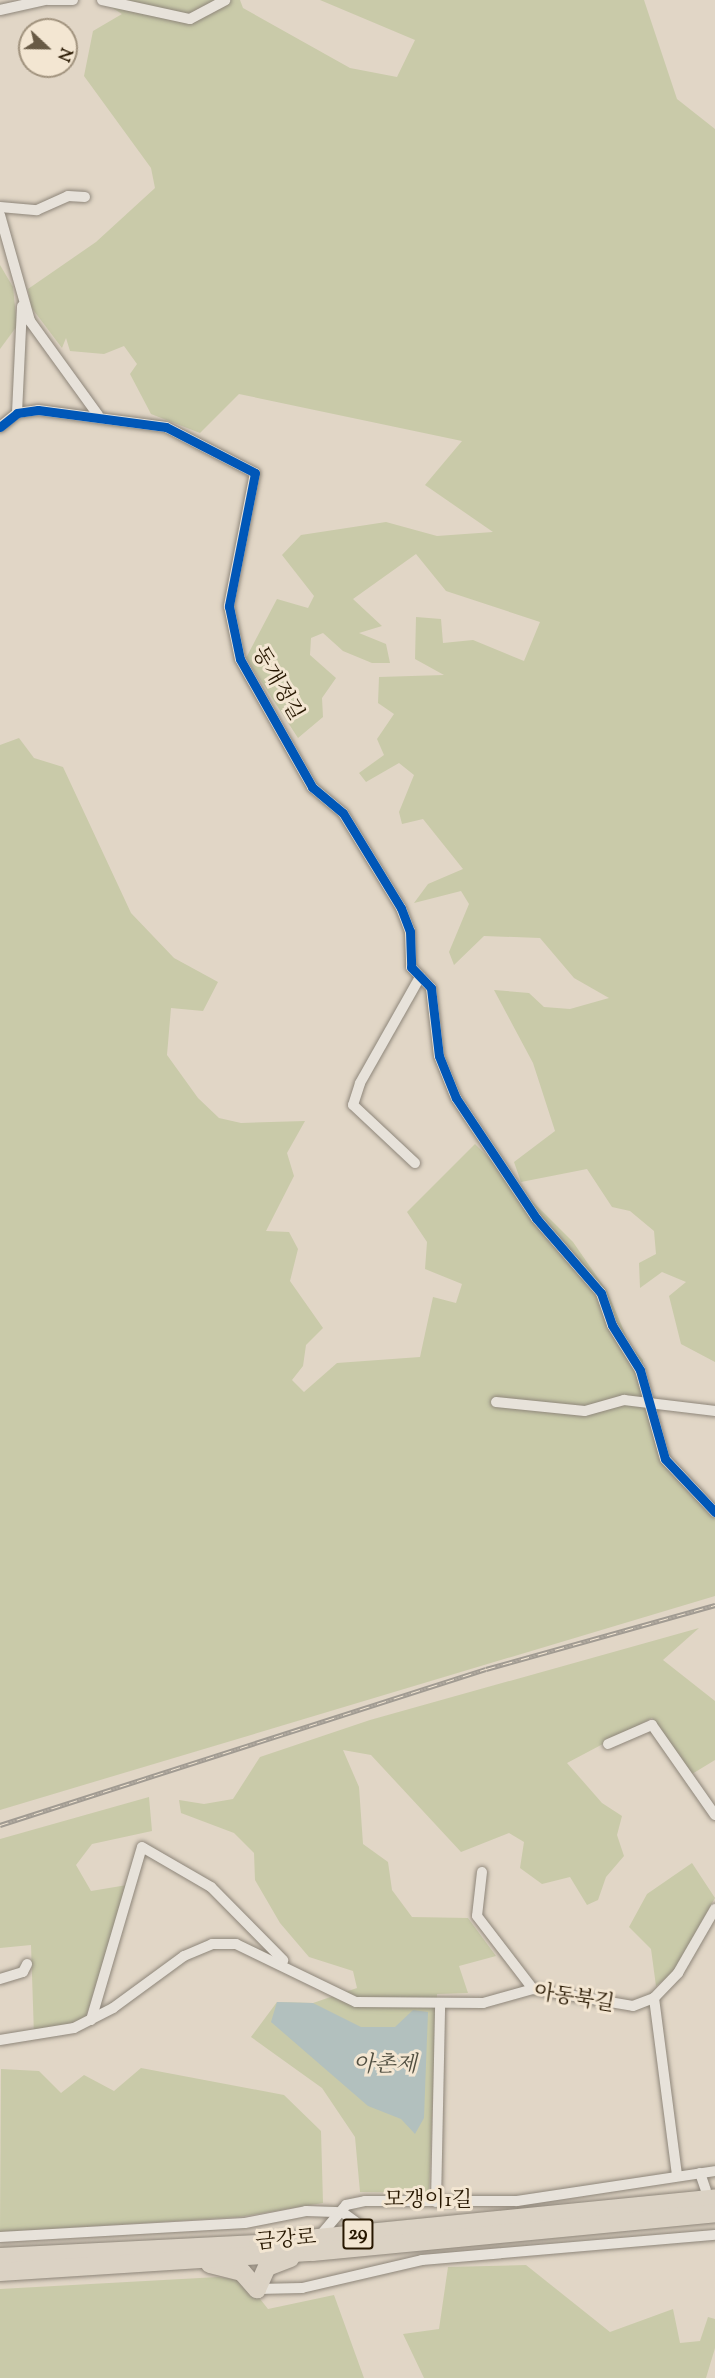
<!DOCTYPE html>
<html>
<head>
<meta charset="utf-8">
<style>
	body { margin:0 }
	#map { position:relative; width:715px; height:2378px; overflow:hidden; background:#e1d6c6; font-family:"Sorts Mill Goudy","Noto Serif KR",serif }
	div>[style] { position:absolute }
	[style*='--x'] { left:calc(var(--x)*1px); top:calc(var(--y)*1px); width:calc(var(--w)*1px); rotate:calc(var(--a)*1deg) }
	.green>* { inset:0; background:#c9caa9 }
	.water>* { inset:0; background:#b2c0be }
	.roads { filter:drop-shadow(0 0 2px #8e867a) drop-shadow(0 0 2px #8e867a) }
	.minor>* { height:10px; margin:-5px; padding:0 5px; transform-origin:5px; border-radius:5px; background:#e7e2da }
	.trunk>* { height:18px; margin:-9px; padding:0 9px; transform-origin:9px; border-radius:9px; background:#dbd2c4 }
	.rail>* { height:5px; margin-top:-2.5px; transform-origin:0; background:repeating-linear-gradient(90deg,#f3e6d2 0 9px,#a19b92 0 18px); box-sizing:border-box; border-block:2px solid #a19b92 }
	.cycleway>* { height:9px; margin:-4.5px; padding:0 4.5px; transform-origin:4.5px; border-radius:4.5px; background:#0057b8 }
	span { translate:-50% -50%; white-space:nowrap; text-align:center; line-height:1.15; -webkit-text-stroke:6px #f3e6d2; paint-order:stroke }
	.shield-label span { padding:2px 4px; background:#f3e6d2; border:2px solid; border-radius:4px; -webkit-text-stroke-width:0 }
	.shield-label { font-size:20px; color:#271700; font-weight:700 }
	.street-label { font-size:21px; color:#271700 }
	.water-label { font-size:22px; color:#514f41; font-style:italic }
	.north { position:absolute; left:18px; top:18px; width:60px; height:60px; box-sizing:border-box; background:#f3e6d2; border:2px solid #a1937e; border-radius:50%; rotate:112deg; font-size:16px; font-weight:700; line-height:24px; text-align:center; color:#271700 }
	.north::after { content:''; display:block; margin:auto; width:21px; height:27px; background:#685a45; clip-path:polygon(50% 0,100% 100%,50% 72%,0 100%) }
</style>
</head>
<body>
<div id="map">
	<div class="green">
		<div style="clip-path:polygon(100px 0,240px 0,243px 8px,350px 68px,397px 77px,415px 40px,320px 0,644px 0,677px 99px,715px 129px,715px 1362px,681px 1344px,669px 1296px,686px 1282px,662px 1272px,640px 1288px,639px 1263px,656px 1254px,654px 1231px,630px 1211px,612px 1207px,587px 1169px,521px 1182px,514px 1162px,555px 1131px,533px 1063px,494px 990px,529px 993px,544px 1007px,570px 1009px,609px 998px,574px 978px,540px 938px,484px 936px,454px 965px,449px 952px,469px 904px,461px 891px,414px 903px,428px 884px,463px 869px,423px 819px,402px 824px,399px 812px,414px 775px,399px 763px,366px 782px,359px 773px,384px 755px,377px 739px,394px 714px,378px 703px,379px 677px,444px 675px,415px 659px,416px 617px,441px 619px,443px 643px,473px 640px,524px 661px,540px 622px,446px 591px,416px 554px,353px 599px,382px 626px,359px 633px,386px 644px,390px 663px,372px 663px,343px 651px,323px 633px,311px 638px,310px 655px,336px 678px,322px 698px,323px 717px,298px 738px,246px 658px,277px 599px,308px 608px,314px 596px,282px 555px,301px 535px,386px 522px,437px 536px,493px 532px,425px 485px,462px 441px,239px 394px,200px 433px,151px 414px,130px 374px,137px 364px,124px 346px,104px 354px,70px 351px,66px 338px,62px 348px,31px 307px,28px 289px,96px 242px,155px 188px,151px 168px,84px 76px,93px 31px,122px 14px)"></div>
		<div style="clip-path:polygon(0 265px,13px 287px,17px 326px,0 349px)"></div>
		<div style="clip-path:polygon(19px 738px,34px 758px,63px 767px,131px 913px,174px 958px,218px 982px,203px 1011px,171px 1008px,167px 1055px,198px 1098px,219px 1118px,241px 1123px,305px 1121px,287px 1153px,294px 1176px,266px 1231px,289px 1232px,298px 1249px,290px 1281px,323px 1328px,306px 1345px,303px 1366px,292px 1380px,304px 1392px,337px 1363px,420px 1357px,433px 1297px,456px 1303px,462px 1284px,425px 1269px,427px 1242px,407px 1212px,475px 1144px,573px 1242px,607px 1291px,630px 1345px,643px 1360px,642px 1394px,678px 1480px,715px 1504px,715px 1596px,0 1810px,0 745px)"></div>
		<div style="clip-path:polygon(699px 1628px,663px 1660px,715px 1701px,715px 1760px,692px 1774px,652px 1718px,567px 1763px,602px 1803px,622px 1816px,617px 1835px,624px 1856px,606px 1877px,598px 1900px,587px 1905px,570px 1877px,542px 1884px,520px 1868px,524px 1842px,509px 1833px,461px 1852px,371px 1755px,343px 1750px,359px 1787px,363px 1844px,388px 1862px,392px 1890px,412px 1917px,468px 1918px,496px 1956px,459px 1966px,468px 1993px,437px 1994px,429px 2193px,360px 2192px,355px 2137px,322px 2088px,251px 2037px,277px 2002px,313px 2003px,357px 1988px,353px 1971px,309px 1957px,280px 1923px,255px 1880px,254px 1853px,234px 1833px,181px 1813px,179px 1800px,204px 1804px,233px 1799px,260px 1757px,370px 1720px)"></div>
		<div style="clip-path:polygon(149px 1797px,152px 1831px,92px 1844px,76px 1865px,91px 1891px,127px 1885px,84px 2023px,34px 2035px,31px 1945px,0 1948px,0 1839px)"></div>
		<div style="clip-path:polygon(692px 1863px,715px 1898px,672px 1974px,656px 1986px,651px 1949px,629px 1927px,647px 1894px)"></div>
		<div style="clip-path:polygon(141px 2068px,284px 2095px,321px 2131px,323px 2203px,239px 2217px,0 2232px,1px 2069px,39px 2071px,61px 2093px,84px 2075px,114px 2091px)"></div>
		<div style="clip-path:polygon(526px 2265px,610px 2332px,673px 2309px,680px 2343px,700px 2341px,708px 2317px,715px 2319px,715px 2348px,706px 2378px,424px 2378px,403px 2334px,439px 2329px,448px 2267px)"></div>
		<div style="clip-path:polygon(218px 2277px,246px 2281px,268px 2309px,334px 2295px,364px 2378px,0 2378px,0 2289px)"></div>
	</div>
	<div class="water">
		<div style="clip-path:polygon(277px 2002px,313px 2003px,361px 2027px,395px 2027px,413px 2010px,428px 2012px,424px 2118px,415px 2134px,401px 2119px,368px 2106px,271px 2022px)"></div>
	</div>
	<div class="roads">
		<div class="minor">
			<div style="--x:48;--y:0;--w:25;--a:0"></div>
			<div style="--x:102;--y:0;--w:90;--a:12.2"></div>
			<div style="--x:190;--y:19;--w:40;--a:-28"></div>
			<div style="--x:0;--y:10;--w:47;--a:-12.3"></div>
			<div style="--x:0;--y:207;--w:37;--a:5"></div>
			<div style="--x:37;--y:210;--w:34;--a:-24"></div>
			<div style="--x:68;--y:196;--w:17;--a:3"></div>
			<div style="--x:0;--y:215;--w:110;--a:74.2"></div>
			<div style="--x:30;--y:321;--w:116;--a:54.1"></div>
			<div style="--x:17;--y:413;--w:107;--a:-87.3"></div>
			<div style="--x:0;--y:427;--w:22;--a:-39"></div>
			<div style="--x:17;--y:413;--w:21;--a:-8"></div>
			<div style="--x:38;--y:410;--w:129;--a:7.6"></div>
			<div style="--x:166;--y:427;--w:100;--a:27.3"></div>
			<div style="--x:255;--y:473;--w:136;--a:101.1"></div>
			<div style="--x:229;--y:606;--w:54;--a:78.3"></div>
			<div style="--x:240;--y:659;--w:147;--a:60.6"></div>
			<div style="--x:312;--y:787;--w:40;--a:40"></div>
			<div style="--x:343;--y:813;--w:111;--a:58.6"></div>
			<div style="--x:401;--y:908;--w:25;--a:69"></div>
			<div style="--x:410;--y:931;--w:36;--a:88"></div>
			<div style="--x:411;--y:967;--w:29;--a:46"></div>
			<div style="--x:431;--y:988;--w:68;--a:83.3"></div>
			<div style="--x:439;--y:1056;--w:45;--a:68"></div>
			<div style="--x:456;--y:1098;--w:144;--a:56.3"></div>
			<div style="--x:536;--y:1218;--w:99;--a:49.1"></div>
			<div style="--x:601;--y:1293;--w:34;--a:71"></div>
			<div style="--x:612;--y:1325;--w:53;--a:58.1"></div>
			<div style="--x:640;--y:1370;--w:92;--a:74.3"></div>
			<div style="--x:665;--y:1459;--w:73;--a:46.7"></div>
			<div style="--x:415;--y:1163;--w:85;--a:-136.9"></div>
			<div style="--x:353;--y:1105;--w:23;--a:-72"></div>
			<div style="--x:360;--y:1083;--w:122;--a:-60.5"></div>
			<div style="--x:496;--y:1402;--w:89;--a:5.8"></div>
			<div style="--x:585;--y:1411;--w:41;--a:-15.8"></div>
			<div style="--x:624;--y:1400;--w:92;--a:6.9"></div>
			<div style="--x:608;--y:1744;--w:48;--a:-23.4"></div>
			<div style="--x:652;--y:1725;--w:110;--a:55"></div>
			<div style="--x:482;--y:1872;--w:44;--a:96.5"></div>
			<div style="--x:477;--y:1916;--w:92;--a:52.5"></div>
			<div style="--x:0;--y:1979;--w:24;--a:-17"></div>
			<div style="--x:23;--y:1972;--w:9;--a:-63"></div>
			<div style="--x:654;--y:1998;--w:179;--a:82.6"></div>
			<div style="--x:91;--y:2020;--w:180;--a:-73.6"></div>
			<div style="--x:142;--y:1847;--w:80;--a:30.1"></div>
			<div style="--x:211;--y:1887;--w:103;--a:45.4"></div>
			<div style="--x:0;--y:2040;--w:75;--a:-9.2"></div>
			<div style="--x:74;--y:2028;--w:44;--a:-27.1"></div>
			<div style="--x:113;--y:2008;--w:88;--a:-36.2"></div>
			<div style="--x:184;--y:1956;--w:30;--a:-23"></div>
			<div style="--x:212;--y:1944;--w:24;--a:0"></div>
			<div style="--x:236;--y:1944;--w:133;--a:25.8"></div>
			<div style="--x:356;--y:2002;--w:127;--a:0.5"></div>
			<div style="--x:483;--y:2003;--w:52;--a:-15.6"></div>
			<div style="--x:533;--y:1989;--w:101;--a:9.6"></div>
			<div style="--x:633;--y:2006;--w:22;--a:-21"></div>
			<div style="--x:654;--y:1998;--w:35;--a:-46"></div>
			<div style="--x:678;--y:1973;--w:74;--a:-60"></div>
			<div style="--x:700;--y:2173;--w:18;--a:71"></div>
			<div style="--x:436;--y:2202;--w:198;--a:-88.8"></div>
			<div style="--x:342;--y:2212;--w:29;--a:36"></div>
			<div style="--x:0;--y:2237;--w:245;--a:-3.3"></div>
			<div style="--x:245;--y:2223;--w:62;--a:-11.1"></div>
			<div style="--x:306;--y:2211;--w:36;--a:2"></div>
			<div style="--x:319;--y:2237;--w:42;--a:-49.8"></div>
			<div style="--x:346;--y:2205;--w:19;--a:-12"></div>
			<div style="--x:365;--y:2201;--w:152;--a:0"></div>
			<div style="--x:517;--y:2201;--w:200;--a:-8.6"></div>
			<div style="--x:257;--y:2289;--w:45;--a:-1.3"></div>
			<div style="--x:302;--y:2288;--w:123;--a:-13.1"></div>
			<div style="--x:422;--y:2260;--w:294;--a:-4.9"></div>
		</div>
		<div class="trunk">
			<div style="--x:0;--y:2257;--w:258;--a:-2.9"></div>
			<div style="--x:258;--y:2244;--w:459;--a:-5.7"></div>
			<div style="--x:210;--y:2264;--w:33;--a:14"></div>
			<div style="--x:242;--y:2272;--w:23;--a:49"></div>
			<div style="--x:0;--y:2272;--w:313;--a:-3.7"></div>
			<div style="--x:312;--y:2252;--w:405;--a:-5.5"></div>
			<div style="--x:257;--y:2289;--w:24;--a:-66"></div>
			<div style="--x:267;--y:2267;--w:25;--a:-21"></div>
		</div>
	</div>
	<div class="rail">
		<div style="--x:0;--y:1825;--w:510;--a:-17.8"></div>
		<div style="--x:486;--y:1669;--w:238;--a:-15.6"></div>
	</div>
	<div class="cycleway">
		<div style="--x:0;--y:427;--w:22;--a:-39"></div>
		<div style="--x:17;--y:413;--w:21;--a:-8"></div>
		<div style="--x:38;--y:410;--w:129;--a:7.6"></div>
		<div style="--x:166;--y:427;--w:100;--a:27.3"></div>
		<div style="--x:255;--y:473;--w:136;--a:101.1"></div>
		<div style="--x:229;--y:606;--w:54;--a:78.3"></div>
		<div style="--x:240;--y:659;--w:147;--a:60.6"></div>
		<div style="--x:312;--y:787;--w:40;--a:40"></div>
		<div style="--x:343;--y:813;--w:111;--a:58.6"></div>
		<div style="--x:401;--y:908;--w:25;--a:69"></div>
		<div style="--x:410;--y:931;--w:36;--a:88"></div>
		<div style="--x:411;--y:967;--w:29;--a:46"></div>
		<div style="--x:431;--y:988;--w:68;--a:83.3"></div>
		<div style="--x:439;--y:1056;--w:45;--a:68"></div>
		<div style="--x:456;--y:1098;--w:144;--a:56.3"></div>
		<div style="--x:536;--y:1218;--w:99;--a:49.1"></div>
		<div style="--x:601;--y:1293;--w:34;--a:71"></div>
		<div style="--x:612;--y:1325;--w:53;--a:58.1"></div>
		<div style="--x:640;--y:1370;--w:92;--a:74.3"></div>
		<div style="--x:665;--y:1459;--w:73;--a:46.7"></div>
	</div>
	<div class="shield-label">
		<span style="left:358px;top:2234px">29</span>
	</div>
	<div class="street-label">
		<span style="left:277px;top:684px;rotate:60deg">동개정길</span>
		<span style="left:574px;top:1999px;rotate:9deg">아동북길</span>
		<span style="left:428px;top:2201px">모갱이1길</span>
		<span style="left:286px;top:2241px;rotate:-5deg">금강로</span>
	</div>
	<div class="water-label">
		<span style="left:385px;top:2067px">아촌제</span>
	</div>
	<div class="north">N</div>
</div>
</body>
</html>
